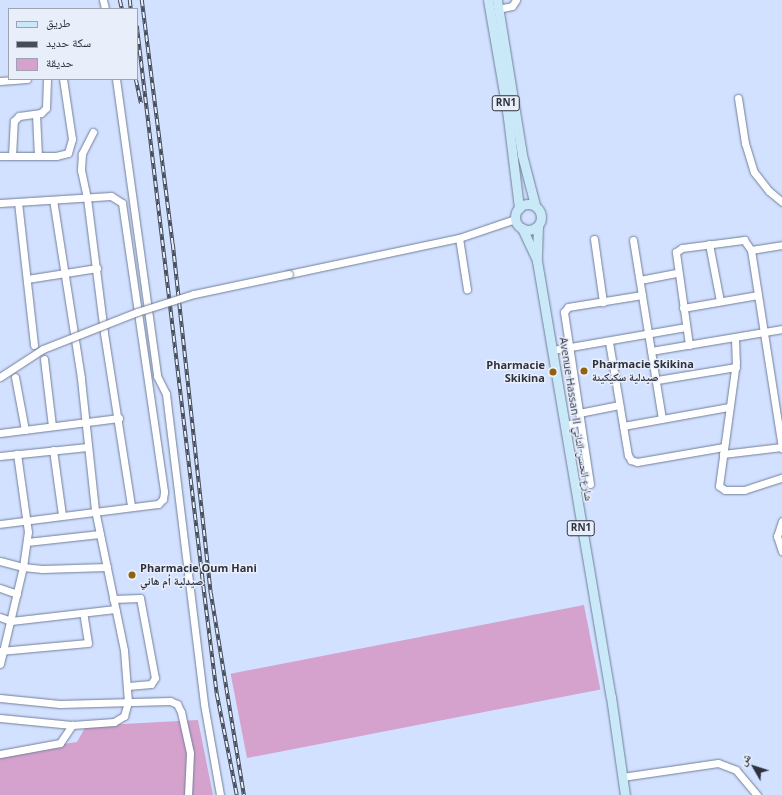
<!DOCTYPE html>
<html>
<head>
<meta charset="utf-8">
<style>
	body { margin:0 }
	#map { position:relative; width:782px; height:795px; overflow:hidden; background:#d2e1ff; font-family:"Open Sans","Noto Naskh Arabic",sans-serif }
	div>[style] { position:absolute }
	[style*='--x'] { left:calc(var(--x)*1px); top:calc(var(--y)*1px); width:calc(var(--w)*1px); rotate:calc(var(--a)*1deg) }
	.green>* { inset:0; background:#d4a2cc; transform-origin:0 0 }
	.roads { filter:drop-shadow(0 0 1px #717f99) drop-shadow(0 0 1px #717f99) }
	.minor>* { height:7px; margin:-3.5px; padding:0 3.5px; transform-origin:3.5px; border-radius:3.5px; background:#fff }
	.major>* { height:9px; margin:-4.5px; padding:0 4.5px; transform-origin:4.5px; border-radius:4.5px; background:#c9e9f9 }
	.major>.ring { margin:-4.5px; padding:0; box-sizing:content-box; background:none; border:9px solid #c9e9f9; border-radius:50% }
	.rail>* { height:3.5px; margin-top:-1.75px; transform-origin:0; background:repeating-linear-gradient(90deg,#e8eefa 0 6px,#454c5a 0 12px); box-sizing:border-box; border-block:1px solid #454c5a }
	.bridges { filter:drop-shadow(0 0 1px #717f99) drop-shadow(0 0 1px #717f99) }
	.minor-bridge>* { height:7px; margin:-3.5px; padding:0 3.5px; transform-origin:3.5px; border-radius:3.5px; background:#fff }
	.dots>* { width:11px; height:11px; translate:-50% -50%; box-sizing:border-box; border:2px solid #e8eefa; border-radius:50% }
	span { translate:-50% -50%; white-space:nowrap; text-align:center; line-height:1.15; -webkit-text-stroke:3px #e8eefa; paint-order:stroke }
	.shield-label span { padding:1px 3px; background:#e8eefa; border:1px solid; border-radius:3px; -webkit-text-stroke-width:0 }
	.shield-label { font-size:10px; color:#2d323e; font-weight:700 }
	.poi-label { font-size:11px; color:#2d323e; font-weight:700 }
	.left { translate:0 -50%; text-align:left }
	.right { translate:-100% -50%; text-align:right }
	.street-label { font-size:11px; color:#2d323e }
	.legend { position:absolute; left:8px; top:8px; width:130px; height:72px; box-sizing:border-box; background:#e8eefa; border:1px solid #9da3af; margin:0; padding:5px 7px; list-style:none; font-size:12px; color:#2d323e }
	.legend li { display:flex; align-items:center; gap:8px; height:20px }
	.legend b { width:20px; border:1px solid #9da3af }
	.north { position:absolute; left:734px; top:747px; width:40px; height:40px; -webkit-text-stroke:3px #e8eefa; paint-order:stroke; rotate:309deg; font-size:11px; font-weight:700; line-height:16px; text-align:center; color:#2d323e }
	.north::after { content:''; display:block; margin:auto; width:14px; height:18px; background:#2d323e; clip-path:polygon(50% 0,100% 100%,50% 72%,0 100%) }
</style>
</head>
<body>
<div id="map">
	<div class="green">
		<div style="left:584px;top:605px;width:86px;height:360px;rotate:79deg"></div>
		<div style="clip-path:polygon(198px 720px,213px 795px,0 795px,0 754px,77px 742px,86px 726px)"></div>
	</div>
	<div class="roads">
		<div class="minor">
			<div style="--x:103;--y:0;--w:9;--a:77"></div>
			<div style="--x:498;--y:9;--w:14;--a:-12"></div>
			<div style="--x:512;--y:6;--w:7;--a:-56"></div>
			<div style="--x:116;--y:79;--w:300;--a:82.1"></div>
			<div style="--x:157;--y:376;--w:20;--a:63"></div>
			<div style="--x:166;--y:394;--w:312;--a:83"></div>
			<div style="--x:204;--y:704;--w:92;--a:80"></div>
			<div style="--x:0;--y:81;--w:27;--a:-4"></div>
			<div style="--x:738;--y:98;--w:46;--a:81.2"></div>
			<div style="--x:745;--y:143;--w:30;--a:73"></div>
			<div style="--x:754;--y:172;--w:24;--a:52"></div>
			<div style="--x:769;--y:191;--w:17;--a:40"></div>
			<div style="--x:36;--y:114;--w:42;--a:87.3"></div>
			<div style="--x:93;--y:132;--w:25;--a:117"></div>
			<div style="--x:82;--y:154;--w:16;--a:94"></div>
			<div style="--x:81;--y:170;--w:29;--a:78"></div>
			<div style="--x:87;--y:198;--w:136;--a:82.8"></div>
			<div style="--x:104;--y:333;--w:175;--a:81.1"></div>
			<div style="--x:0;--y:156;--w:56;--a:0"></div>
			<div style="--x:56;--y:156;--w:12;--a:-14"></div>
			<div style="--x:68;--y:153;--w:15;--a:-74"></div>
			<div style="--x:72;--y:139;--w:61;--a:-98.5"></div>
			<div style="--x:12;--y:156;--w:35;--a:-87"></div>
			<div style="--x:14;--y:121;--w:7;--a:-45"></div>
			<div style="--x:19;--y:116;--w:22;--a:-8"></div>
			<div style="--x:41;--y:113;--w:7;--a:-45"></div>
			<div style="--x:46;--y:108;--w:29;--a:-88"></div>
			<div style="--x:18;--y:202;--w:144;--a:83.6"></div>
			<div style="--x:0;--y:203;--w:111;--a:-3.6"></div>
			<div style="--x:111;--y:196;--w:13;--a:32"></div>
			<div style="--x:122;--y:203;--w:292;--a:81.7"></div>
			<div style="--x:164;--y:492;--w:7;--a:98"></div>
			<div style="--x:163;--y:499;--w:7;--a:135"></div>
			<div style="--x:158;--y:504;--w:159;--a:172.8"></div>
			<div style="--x:459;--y:238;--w:52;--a:81.1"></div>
			<div style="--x:594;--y:239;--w:64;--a:81.9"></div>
			<div style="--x:633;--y:240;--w:181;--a:80.8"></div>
			<div style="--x:709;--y:244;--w:58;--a:79.1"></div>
			<div style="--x:751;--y:250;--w:31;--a:-9"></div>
			<div style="--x:289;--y:274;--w:174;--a:-12"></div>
			<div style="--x:459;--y:238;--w:59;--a:-18.7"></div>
			<div style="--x:27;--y:279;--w:71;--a:-8.9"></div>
			<div style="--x:640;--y:280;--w:38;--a:-11"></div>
			<div style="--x:683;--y:308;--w:76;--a:-9.8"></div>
			<div style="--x:735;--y:338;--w:24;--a:88"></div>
			<div style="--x:736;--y:362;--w:125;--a:97.8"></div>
			<div style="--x:719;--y:486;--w:7;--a:34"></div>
			<div style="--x:725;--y:490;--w:19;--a:0"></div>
			<div style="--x:744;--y:490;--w:40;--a:-18"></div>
			<div style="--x:609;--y:342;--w:115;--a:80.5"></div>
			<div style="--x:628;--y:455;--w:6;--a:59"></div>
			<div style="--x:631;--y:460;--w:6;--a:18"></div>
			<div style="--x:637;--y:462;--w:88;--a:-9.8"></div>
			<div style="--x:689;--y:345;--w:94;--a:-98"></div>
			<div style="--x:676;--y:252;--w:7;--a:-34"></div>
			<div style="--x:682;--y:248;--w:63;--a:-7.4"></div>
			<div style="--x:744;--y:240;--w:12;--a:55"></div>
			<div style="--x:751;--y:250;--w:201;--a:81.1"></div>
			<div style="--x:553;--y:350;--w:135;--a:-9.8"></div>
			<div style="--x:651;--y:351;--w:133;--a:-9.5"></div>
			<div style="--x:44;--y:359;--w:67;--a:83.2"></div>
			<div style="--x:15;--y:377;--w:54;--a:79.3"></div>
			<div style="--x:657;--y:380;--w:80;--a:-9.3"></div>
			<div style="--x:579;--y:413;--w:41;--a:-11.3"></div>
			<div style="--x:565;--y:425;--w:15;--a:-11"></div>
			<div style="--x:623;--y:426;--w:108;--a:-10.2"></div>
			<div style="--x:0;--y:433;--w:120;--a:-7.2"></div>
			<div style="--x:53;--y:450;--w:66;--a:82.1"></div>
			<div style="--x:723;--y:454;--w:59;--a:-6.8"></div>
			<div style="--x:0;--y:456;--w:88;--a:-5.8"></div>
			<div style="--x:590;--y:484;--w:174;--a:-98.6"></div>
			<div style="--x:564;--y:312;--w:6;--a:-51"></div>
			<div style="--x:568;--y:307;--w:75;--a:-9.2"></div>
			<div style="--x:782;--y:521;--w:16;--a:108"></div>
			<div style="--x:777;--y:536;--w:16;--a:72"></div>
			<div style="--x:27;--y:542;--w:73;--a:-6.3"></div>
			<div style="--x:0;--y:561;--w:24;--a:15"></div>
			<div style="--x:23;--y:567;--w:19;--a:6"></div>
			<div style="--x:42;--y:569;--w:65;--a:-1.8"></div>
			<div style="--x:0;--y:588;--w:18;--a:19"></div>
			<div style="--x:113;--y:599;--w:27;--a:-2"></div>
			<div style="--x:140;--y:598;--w:81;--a:79.4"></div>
			<div style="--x:155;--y:678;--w:7;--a:124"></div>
			<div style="--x:151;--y:684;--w:23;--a:175"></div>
			<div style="--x:0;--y:617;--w:12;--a:20"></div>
			<div style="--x:11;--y:621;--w:105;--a:-6.6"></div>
			<div style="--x:0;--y:651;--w:88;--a:-5.2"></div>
			<div style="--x:88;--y:643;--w:30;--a:-99"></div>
			<div style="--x:0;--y:664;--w:100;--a:-76.7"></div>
			<div style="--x:23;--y:567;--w:35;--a:-82"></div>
			<div style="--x:28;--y:532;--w:79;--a:-98"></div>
			<div style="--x:0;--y:698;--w:60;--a:5.7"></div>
			<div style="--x:60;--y:704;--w:110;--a:-1.6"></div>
			<div style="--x:170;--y:701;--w:8;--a:23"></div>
			<div style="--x:177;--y:704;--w:9;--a:63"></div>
			<div style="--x:181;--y:712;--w:42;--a:77.6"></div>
			<div style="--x:190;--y:753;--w:42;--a:92.7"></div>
			<div style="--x:0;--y:718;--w:72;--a:5.6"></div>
			<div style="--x:72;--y:725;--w:42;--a:-4.1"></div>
			<div style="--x:114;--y:722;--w:12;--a:-31"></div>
			<div style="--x:124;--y:716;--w:15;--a:-74"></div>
			<div style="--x:128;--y:702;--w:52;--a:-94.4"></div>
			<div style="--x:124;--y:650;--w:143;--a:-101.7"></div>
			<div style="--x:95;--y:510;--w:133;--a:-96.1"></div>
			<div style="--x:81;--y:378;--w:180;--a:-98.9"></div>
			<div style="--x:0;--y:754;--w:61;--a:-10.4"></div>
			<div style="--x:60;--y:743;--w:22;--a:-56"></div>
			<div style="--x:622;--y:777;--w:97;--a:-8.3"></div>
			<div style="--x:718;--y:763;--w:19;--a:21"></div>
			<div style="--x:736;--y:770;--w:33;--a:50"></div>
		</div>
		<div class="major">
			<div style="--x:488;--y:0;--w:112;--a:80.2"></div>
			<div style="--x:507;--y:110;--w:99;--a:83"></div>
			<div style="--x:497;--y:0;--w:157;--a:80.8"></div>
			<div style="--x:522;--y:155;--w:52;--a:75.4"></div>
			<div class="ring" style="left:515px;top:204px;width:17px;height:17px"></div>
			<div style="--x:538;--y:226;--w:35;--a:92"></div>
			<div style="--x:537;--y:261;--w:442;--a:80.4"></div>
			<div style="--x:611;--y:697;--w:99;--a:81.9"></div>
			<div style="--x:522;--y:228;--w:33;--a:65"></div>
		</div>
	</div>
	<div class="rail">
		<div style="--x:120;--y:0;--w:9;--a:77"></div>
		<div style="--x:130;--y:0;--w:9;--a:84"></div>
		<div style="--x:142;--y:0;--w:246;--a:82.8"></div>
		<div style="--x:173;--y:244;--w:351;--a:83.8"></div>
		<div style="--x:211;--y:593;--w:205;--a:80.7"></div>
		<div style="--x:137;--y:26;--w:576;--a:83.22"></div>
		<div style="--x:205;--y:598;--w:97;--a:82.9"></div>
		<div style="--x:217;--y:694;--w:103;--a:78.8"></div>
		<div style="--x:136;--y:79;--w:25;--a:78"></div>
	</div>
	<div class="bridges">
		<div class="minor-bridge">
			<div style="--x:0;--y:377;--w:51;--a:-33.1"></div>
			<div style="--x:43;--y:349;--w:101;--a:-21.5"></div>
			<div style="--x:137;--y:312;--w:60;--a:-17.5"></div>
			<div style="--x:194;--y:294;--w:97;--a:-11.9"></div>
		</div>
	</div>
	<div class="dots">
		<div style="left:584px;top:371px;background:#91620e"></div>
		<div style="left:553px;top:372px;background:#91620e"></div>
		<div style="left:132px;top:575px;background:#91620e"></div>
	</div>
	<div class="shield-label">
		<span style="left:506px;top:103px">RN1</span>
		<span style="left:581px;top:528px">RN1</span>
	</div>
	<div class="poi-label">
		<span class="left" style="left:592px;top:371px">Pharmacie Skikina<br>صيدلية سكيكينة</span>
		<span class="right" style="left:545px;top:372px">Pharmacie<br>Skikina</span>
		<span class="left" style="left:140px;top:575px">Pharmacie Oum Hani<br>صيدلية أم هاني</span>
	</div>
	<div class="street-label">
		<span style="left:576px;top:419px;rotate:81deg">Avenue Hassan II شارع الحسن الثاني</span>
	</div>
	<ul class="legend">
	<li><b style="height:5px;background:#c9e9f9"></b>طريق</li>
	<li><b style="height:5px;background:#454c5a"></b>سكة حديد</li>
	<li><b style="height:11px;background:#d4a2cc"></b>حديقة</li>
	</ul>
	<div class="north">ش</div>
</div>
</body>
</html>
